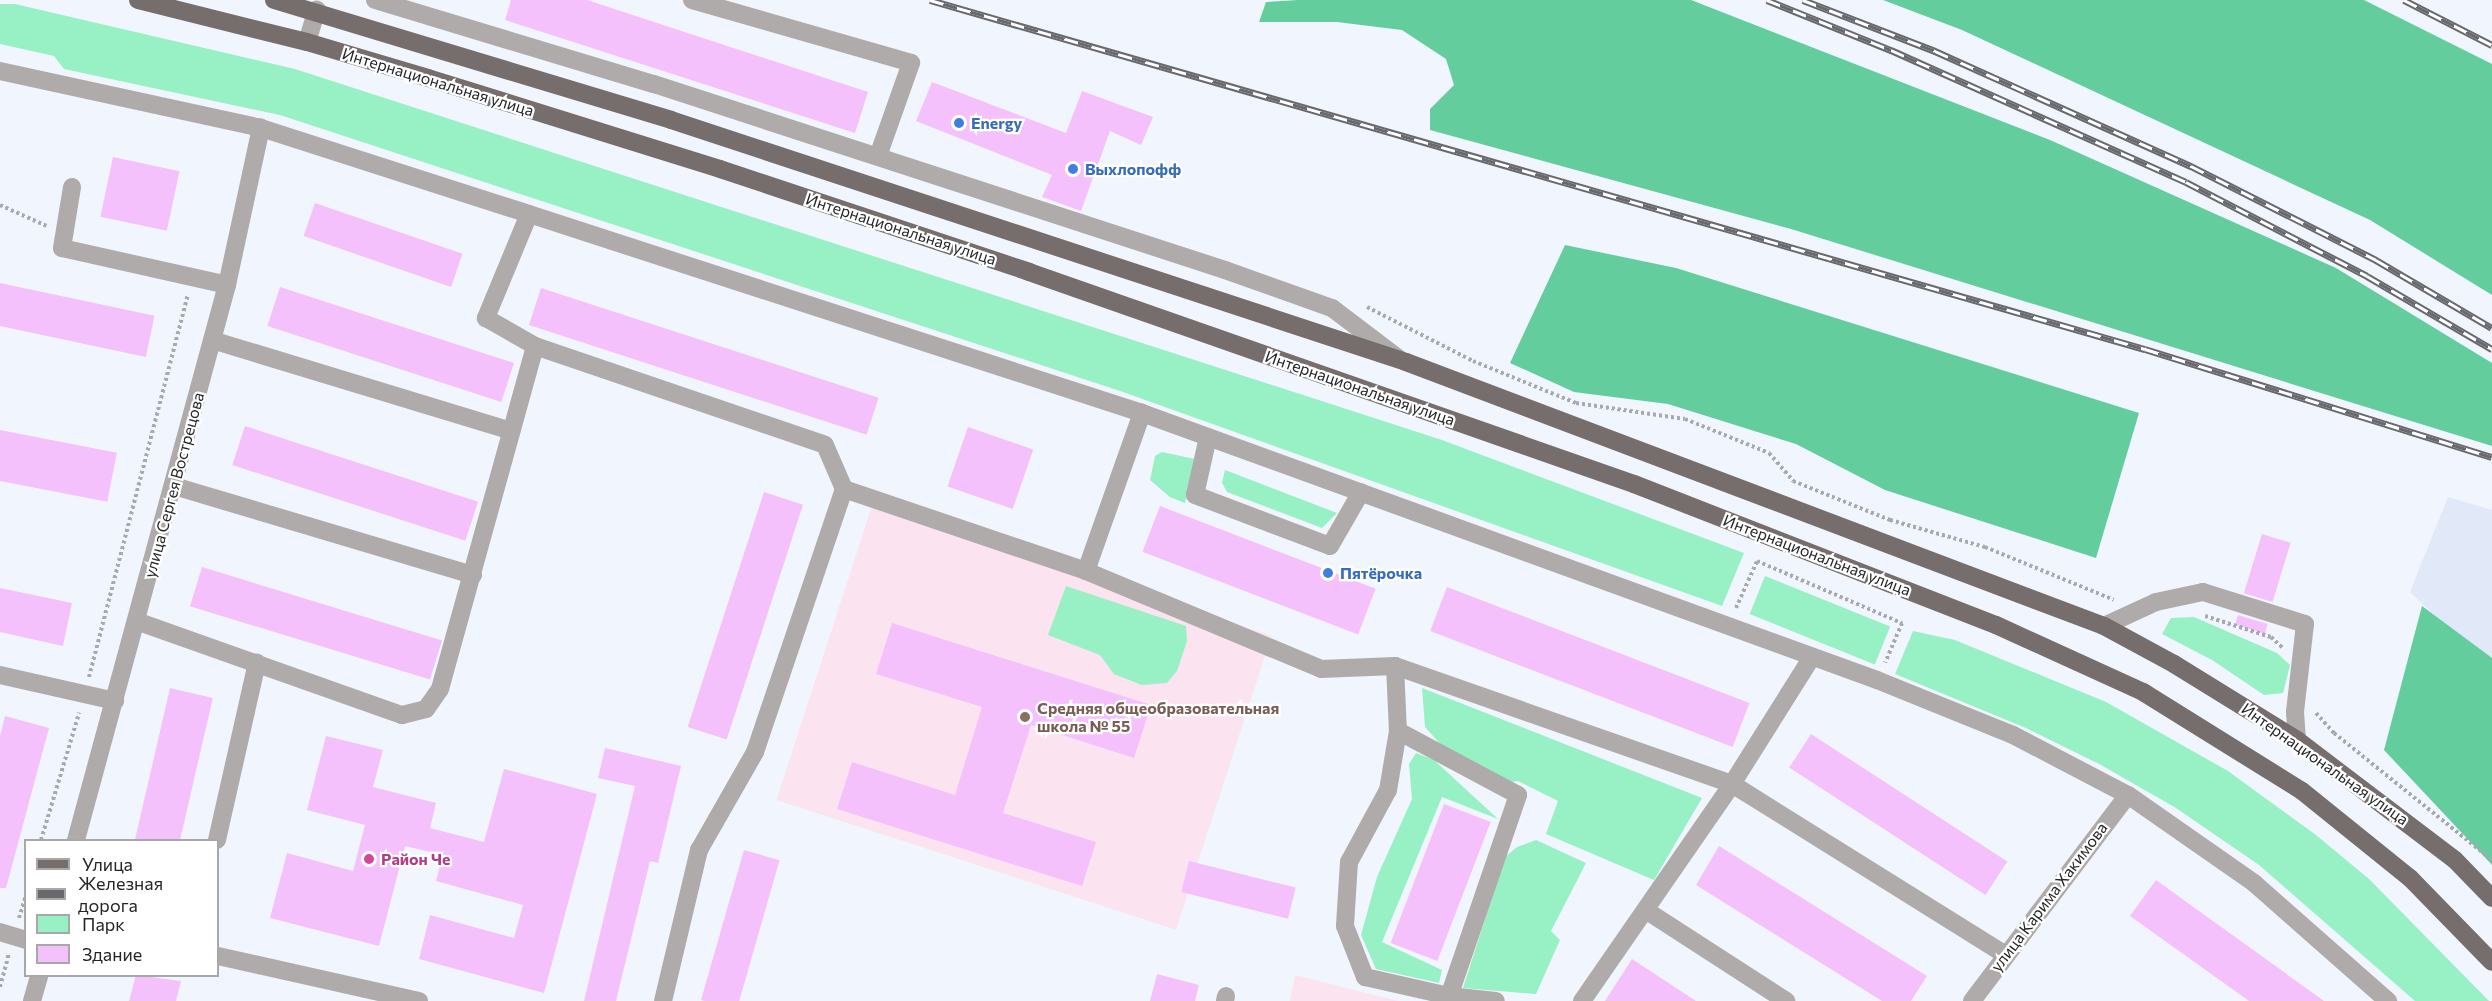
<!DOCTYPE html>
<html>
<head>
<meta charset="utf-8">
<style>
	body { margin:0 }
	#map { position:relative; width:2492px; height:1001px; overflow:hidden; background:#f1f5fd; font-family:Commissioner,sans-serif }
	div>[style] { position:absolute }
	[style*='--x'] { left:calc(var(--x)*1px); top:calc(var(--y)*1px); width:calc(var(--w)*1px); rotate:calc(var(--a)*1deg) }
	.built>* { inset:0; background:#e1e8f7 }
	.education>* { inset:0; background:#fbe3ef; transform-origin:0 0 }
	.green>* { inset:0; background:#97f1c5; transform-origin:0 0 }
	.forest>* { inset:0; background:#63cd9d }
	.building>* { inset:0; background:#f4c1fd; transform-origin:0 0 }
	.path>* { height:4px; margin-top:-2px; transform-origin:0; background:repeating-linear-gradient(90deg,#a6a9af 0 3px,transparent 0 6px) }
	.minor>* { height:18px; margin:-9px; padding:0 9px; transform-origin:9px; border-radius:9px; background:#afabaa }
	.major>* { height:18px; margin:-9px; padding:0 9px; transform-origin:9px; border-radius:9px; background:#766e6c }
	.rail>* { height:7px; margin-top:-3.5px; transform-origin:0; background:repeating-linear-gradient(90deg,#fff 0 14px,#67696d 0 28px); box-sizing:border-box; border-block:2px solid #67696d }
	.dots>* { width:16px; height:16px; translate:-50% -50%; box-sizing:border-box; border:3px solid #fff; border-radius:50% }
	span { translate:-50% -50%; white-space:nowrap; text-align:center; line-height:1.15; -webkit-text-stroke:4.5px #fff; paint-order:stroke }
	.street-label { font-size:16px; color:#252629 }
	.shop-label { font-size:16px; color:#366cbe; font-weight:700 }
	.left { translate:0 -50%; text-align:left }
	.education-label { font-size:16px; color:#785e54; font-weight:700 }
	.hotel-label { font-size:16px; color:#b23c85; font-weight:700 }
	.legend { position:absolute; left:24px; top:839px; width:195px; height:138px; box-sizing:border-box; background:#fff; border:2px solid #a8a8a9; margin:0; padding:8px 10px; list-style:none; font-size:18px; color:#252629 }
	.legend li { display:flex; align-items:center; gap:12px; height:30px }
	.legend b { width:30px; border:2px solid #a8a8a9 }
</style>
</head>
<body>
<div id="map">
	<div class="built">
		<div style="clip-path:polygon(2448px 497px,2492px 510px,2492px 670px,2410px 592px)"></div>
	</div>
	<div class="education">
		<div style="left:872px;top:506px;width:420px;height:309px;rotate:18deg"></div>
		<div style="clip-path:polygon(1295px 975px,1398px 1001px,1290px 1001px)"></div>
	</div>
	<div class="green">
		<div style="clip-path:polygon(0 4px,15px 4px,295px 69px,1442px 440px,1744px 553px,1722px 606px,1123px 392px,280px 115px,64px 69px,54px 56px,0 44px)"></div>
		<div style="clip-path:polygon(1162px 452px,1195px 459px,1185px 503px,1170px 497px,1150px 480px,1155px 456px)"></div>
		<div style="clip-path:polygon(1225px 470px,1337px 513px,1322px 528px,1227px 492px,1222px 483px)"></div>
		<div style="left:1765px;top:576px;width:135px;height:41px;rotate:22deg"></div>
		<div style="clip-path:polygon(1066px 586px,1186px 626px,1187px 641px,1177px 671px,1167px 683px,1142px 685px,1114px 674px,1100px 655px,1048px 635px)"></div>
		<div style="clip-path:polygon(2194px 617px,2277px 653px,2290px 665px,2283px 693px,2264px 695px,2212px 660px,2162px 634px,2171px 618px)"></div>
		<div style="clip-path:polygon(1913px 631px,1955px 640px,2106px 702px,2228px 771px,2316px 835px,2369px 879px,2489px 1001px,2415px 1001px,2259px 865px,2176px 808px,2101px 765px,2026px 728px,1895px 674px)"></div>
		<div style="clip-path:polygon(1422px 688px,1702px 798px,1654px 880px,1546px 834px,1558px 801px,1518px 781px,1510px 782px,1443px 747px,1425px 727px)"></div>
		<div style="clip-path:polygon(1416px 753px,1434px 760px,1498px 819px,1442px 797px,1382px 942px,1442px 970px,1439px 983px,1376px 969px,1361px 935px,1377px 877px,1412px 799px,1409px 764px)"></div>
		<div style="clip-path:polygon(1536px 840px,1586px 863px,1551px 931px,1560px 940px,1536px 994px,1463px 988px,1505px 857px,1517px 847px)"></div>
	</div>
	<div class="forest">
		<div style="clip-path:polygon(1298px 0,1691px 0,2050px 140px,2336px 268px,2492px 363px,2492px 446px,1791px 229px,1430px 130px,1430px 109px,1454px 85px,1446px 59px,1402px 30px,1337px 22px,1259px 22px,1266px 2px)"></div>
		<div style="clip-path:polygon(1883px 0,2364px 0,2492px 64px,2492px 295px,2370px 220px,1962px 30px)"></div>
		<div style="clip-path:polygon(1565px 245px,1676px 268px,2139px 413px,2096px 558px,1885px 490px,1796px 444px,1668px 404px,1574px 392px,1510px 363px)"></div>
		<div style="clip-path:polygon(2422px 606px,2492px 658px,2492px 865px,2384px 750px)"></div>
	</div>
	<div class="building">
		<div style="clip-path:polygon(511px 0,587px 0,868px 92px,855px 133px,505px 20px)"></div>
		<div style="clip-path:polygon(932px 82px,1066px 133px,1082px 91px,1153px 117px,1141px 145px,1110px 131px,1081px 211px,1042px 197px,1052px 175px,916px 121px)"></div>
		<div style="left:113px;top:157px;width:68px;height:61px;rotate:12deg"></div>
		<div style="left:315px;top:203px;width:156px;height:35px;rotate:19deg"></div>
		<div style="left:0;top:283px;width:158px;height:42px;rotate:12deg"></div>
		<div style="left:280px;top:287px;width:246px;height:41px;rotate:18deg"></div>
		<div style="left:541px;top:288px;width:355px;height:39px;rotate:18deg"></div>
		<div style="left:245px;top:426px;width:245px;height:41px;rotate:18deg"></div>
		<div style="left:968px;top:427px;width:69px;height:63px;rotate:19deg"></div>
		<div style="left:0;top:430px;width:119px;height:50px;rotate:11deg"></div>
		<div style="left:764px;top:492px;width:41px;height:247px;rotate:18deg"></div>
		<div style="left:1160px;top:506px;width:231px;height:49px;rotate:21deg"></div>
		<div style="left:2262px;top:534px;width:30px;height:62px;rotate:17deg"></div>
		<div style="left:202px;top:567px;width:251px;height:41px;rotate:17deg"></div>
		<div style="left:1447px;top:587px;width:324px;height:47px;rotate:21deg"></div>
		<div style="clip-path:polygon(0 588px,72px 603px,63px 646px,0 632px)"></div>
		<div style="left:2238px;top:615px;width:31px;height:10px;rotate:17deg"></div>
		<div style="clip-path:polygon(892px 623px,1151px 705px,1134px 758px,1031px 725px,1003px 813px,1096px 842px,1082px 886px,837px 809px,852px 762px,955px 795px,982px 707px,876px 674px)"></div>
		<div style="left:170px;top:688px;width:44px;height:157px;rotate:13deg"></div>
		<div style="clip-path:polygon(5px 716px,49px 728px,6px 888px,0 888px,0 736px)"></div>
		<div style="left:1811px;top:734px;width:234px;height:40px;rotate:33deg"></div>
		<div style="clip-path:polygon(326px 736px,383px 750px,373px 787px,436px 803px,430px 828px,484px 842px,504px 769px,597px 794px,544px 993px,419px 959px,430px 915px,514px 938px,523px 905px,436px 881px,443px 855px,405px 846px,379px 946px,270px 918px,287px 853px,353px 871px,365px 825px,307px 810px)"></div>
		<div style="clip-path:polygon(605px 748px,681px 766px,658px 863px,650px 861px,616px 1001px,584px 1001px,635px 786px,598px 778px)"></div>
		<div style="left:1444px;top:804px;width:50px;height:149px;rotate:21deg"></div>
		<div style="clip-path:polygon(1719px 846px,1927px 976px,1911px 1001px,1882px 1001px,1696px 885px)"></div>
		<div style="left:744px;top:850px;width:37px;height:156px;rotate:16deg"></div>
		<div style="left:1189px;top:861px;width:110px;height:32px;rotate:14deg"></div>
		<div style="clip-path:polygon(2156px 880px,2324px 1001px,2249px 1001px,2130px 916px)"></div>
		<div style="clip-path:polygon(1632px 959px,1696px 1001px,1605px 1001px)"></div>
		<div style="clip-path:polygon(1157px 974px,1199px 985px,1195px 1001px,1150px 1001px)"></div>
		<div style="clip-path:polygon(136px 975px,181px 981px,176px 1001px,129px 1001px)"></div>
	</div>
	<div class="path">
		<div style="--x:0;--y:205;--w:51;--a:24.1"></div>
		<div style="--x:1367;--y:307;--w:119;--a:27"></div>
		<div style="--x:1473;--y:361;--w:111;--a:22.2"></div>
		<div style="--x:1576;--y:403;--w:110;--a:8.4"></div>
		<div style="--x:1685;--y:419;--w:91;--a:22"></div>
		<div style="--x:1769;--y:453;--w:37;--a:49"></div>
		<div style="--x:1793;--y:481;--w:105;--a:21.9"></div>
		<div style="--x:1890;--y:520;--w:99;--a:15.9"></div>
		<div style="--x:1985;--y:547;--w:139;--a:22.3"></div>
		<div style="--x:1736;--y:608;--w:51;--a:-65.9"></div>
		<div style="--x:1757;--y:561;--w:158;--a:23.2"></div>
		<div style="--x:1902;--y:623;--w:43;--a:113"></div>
		<div style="--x:2205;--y:616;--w:69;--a:17.7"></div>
		<div style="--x:2271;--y:637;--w:16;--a:43"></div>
		<div style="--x:89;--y:677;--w:395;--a:-75.5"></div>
		<div style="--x:2316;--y:713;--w:27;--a:48"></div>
		<div style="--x:2334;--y:733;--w:203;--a:38.8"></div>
		<div style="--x:41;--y:840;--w:133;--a:-73.3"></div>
		<div style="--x:19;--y:918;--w:24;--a:-73"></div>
		<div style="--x:0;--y:987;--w:34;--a:-75"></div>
	</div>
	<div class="minor">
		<div style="--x:375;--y:0;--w:291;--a:16.8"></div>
		<div style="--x:654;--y:84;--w:601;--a:18.04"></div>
		<div style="--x:1225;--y:270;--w:114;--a:19.6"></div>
		<div style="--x:1332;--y:308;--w:83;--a:37.1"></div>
		<div style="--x:692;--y:0;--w:228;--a:16"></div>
		<div style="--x:911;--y:63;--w:99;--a:109.5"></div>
		<div style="--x:307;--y:42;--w:34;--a:-73"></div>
		<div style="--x:0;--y:71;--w:267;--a:12.3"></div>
		<div style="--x:261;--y:128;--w:281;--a:17.8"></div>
		<div style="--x:529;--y:214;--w:644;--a:17.99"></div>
		<div style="--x:1142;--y:413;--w:782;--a:19.96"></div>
		<div style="--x:1877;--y:680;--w:147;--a:22"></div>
		<div style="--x:2013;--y:735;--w:130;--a:27.6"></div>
		<div style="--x:2128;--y:795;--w:154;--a:34.9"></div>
		<div style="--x:2254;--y:883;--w:179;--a:41.4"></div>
		<div style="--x:72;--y:187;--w:62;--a:99.3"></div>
		<div style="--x:62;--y:248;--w:169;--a:12.6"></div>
		<div style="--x:529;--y:214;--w:113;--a:112.5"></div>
		<div style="--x:486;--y:318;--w:56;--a:29.7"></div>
		<div style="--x:535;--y:346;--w:306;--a:18.8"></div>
		<div style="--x:825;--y:445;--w:48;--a:66.6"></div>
		<div style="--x:844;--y:489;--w:278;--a:108.7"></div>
		<div style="--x:755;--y:752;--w:113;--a:119.7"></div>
		<div style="--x:699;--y:850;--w:155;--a:103.4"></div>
		<div style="--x:212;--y:340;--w:313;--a:16.9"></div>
		<div style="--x:1208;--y:437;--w:59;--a:102.6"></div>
		<div style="--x:1195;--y:495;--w:144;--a:20.7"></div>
		<div style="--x:1330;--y:546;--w:62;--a:-60.1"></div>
		<div style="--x:174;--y:486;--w:312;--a:16.6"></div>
		<div style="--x:844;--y:489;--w:256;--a:18.7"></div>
		<div style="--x:1086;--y:571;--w:255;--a:22.6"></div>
		<div style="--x:1321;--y:669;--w:74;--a:-2.3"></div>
		<div style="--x:1395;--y:666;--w:357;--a:19.3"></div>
		<div style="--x:1732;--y:784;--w:323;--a:32"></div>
		<div style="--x:1086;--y:571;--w:168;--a:-70.5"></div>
		<div style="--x:139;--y:622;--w:279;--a:19.5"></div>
		<div style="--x:402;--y:715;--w:25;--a:-14"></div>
		<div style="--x:426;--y:709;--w:24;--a:-55"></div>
		<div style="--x:440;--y:689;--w:356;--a:-74.5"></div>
		<div style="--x:2104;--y:626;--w:57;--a:-24.8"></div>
		<div style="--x:2156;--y:602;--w:48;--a:-12"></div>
		<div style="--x:2203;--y:592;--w:107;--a:17.4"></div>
		<div style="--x:2305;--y:624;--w:89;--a:96.5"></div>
		<div style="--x:2295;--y:712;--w:28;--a:86"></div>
		<div style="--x:1395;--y:666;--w:65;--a:87.4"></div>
		<div style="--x:1398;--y:731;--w:60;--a:99.6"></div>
		<div style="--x:1388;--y:790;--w:82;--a:118.4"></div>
		<div style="--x:1349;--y:862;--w:64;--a:93.6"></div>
		<div style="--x:1345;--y:926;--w:55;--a:68.6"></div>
		<div style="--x:1365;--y:977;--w:86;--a:12.7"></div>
		<div style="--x:1449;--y:996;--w:47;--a:6.1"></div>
		<div style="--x:0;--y:675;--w:118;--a:12.7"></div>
		<div style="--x:1398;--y:731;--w:136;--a:28.1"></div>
		<div style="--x:1518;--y:795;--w:213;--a:108.9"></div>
		<div style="--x:76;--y:840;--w:575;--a:-74.78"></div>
		<div style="--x:227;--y:285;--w:161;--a:-77.8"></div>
		<div style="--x:217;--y:840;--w:182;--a:-77.3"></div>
		<div style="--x:1647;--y:911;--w:166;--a:32.9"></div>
		<div style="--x:0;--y:932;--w:27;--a:17"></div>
		<div style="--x:218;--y:956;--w:206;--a:12.6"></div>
		<div style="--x:32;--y:1001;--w:26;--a:-74"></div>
		<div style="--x:1225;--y:1001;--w:5;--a:-79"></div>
		<div style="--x:1582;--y:1001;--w:264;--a:-55.3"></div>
		<div style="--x:1732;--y:784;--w:150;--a:-57.8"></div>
		<div style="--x:1972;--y:1001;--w:258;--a:-52.9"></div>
	</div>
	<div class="major">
		<div style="--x:138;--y:0;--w:174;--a:14"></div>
		<div style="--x:307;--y:42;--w:126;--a:16.6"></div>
		<div style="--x:428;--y:78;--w:306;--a:17.3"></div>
		<div style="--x:720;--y:169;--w:326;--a:18.4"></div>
		<div style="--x:1029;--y:272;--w:641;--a:19.31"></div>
		<div style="--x:1634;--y:484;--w:388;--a:21.3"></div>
		<div style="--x:1996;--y:625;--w:162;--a:24.5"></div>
		<div style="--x:2143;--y:692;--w:187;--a:31.9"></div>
		<div style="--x:2302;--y:791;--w:139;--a:38.9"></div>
		<div style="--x:2410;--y:878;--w:117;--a:45.7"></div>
		<div style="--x:274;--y:0;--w:415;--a:16.8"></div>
		<div style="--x:671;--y:120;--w:774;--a:18.22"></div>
		<div style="--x:1406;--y:362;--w:746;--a:20.72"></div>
		<div style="--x:2104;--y:626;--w:80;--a:28.5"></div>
		<div style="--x:2174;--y:664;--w:145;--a:31.7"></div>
		<div style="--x:2297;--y:740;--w:198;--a:37.2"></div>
		<div style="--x:2455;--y:860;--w:53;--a:45.8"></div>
	</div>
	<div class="rail">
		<div style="--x:930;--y:0;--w:1264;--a:16.03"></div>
		<div style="--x:2145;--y:349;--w:363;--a:17.3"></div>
		<div style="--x:1767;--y:0;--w:134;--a:22"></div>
		<div style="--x:1891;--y:50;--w:323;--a:24.1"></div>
		<div style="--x:2186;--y:182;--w:204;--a:27.4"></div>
		<div style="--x:2367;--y:276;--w:145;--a:30.3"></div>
		<div style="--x:1803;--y:0;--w:142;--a:21.1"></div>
		<div style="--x:1935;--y:51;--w:281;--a:24.2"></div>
		<div style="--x:2191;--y:166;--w:208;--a:26.9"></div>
		<div style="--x:2376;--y:260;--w:134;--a:30.4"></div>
		<div style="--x:2404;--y:0;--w:99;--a:27.1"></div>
	</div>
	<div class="dots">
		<div style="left:959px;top:123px;background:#3f7fe0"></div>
		<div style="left:1073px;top:169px;background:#3f7fe0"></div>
		<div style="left:1328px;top:573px;background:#3f7fe0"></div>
		<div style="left:1025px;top:717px;background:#8d6e63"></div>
		<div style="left:369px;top:859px;background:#d1479c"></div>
	</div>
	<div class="street-label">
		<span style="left:438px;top:82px;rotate:17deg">Интернациональная улица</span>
		<span style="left:901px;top:229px;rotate:18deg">Интернациональная улица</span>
		<span style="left:1360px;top:388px;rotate:19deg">Интернациональная улица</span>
		<span style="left:174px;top:485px;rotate:-75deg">улица Сергея Вострецова</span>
		<span style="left:1817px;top:555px;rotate:21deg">Интернациональная улица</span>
		<span style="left:2325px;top:764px;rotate:35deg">Интернациональная улица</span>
		<span style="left:2049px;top:897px;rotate:-53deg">улица Карима Хакимова</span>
	</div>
	<div class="shop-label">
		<span class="left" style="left:971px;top:123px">Energy</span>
		<span class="left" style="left:1085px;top:169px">Выхлопофф</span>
		<span class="left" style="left:1340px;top:573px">Пятёрочка</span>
	</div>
	<div class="education-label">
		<span class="left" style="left:1037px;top:717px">Средняя общеобразовательная<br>школа № 55</span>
	</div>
	<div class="hotel-label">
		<span class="left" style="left:381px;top:859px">Район Че</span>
	</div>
	<ul class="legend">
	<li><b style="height:8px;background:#766e6c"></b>Улица</li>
	<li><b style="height:8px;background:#67696d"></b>Железная дорога</li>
	<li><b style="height:16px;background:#97f1c5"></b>Парк</li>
	<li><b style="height:16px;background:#f4c1fd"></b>Здание</li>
	</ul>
</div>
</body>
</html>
